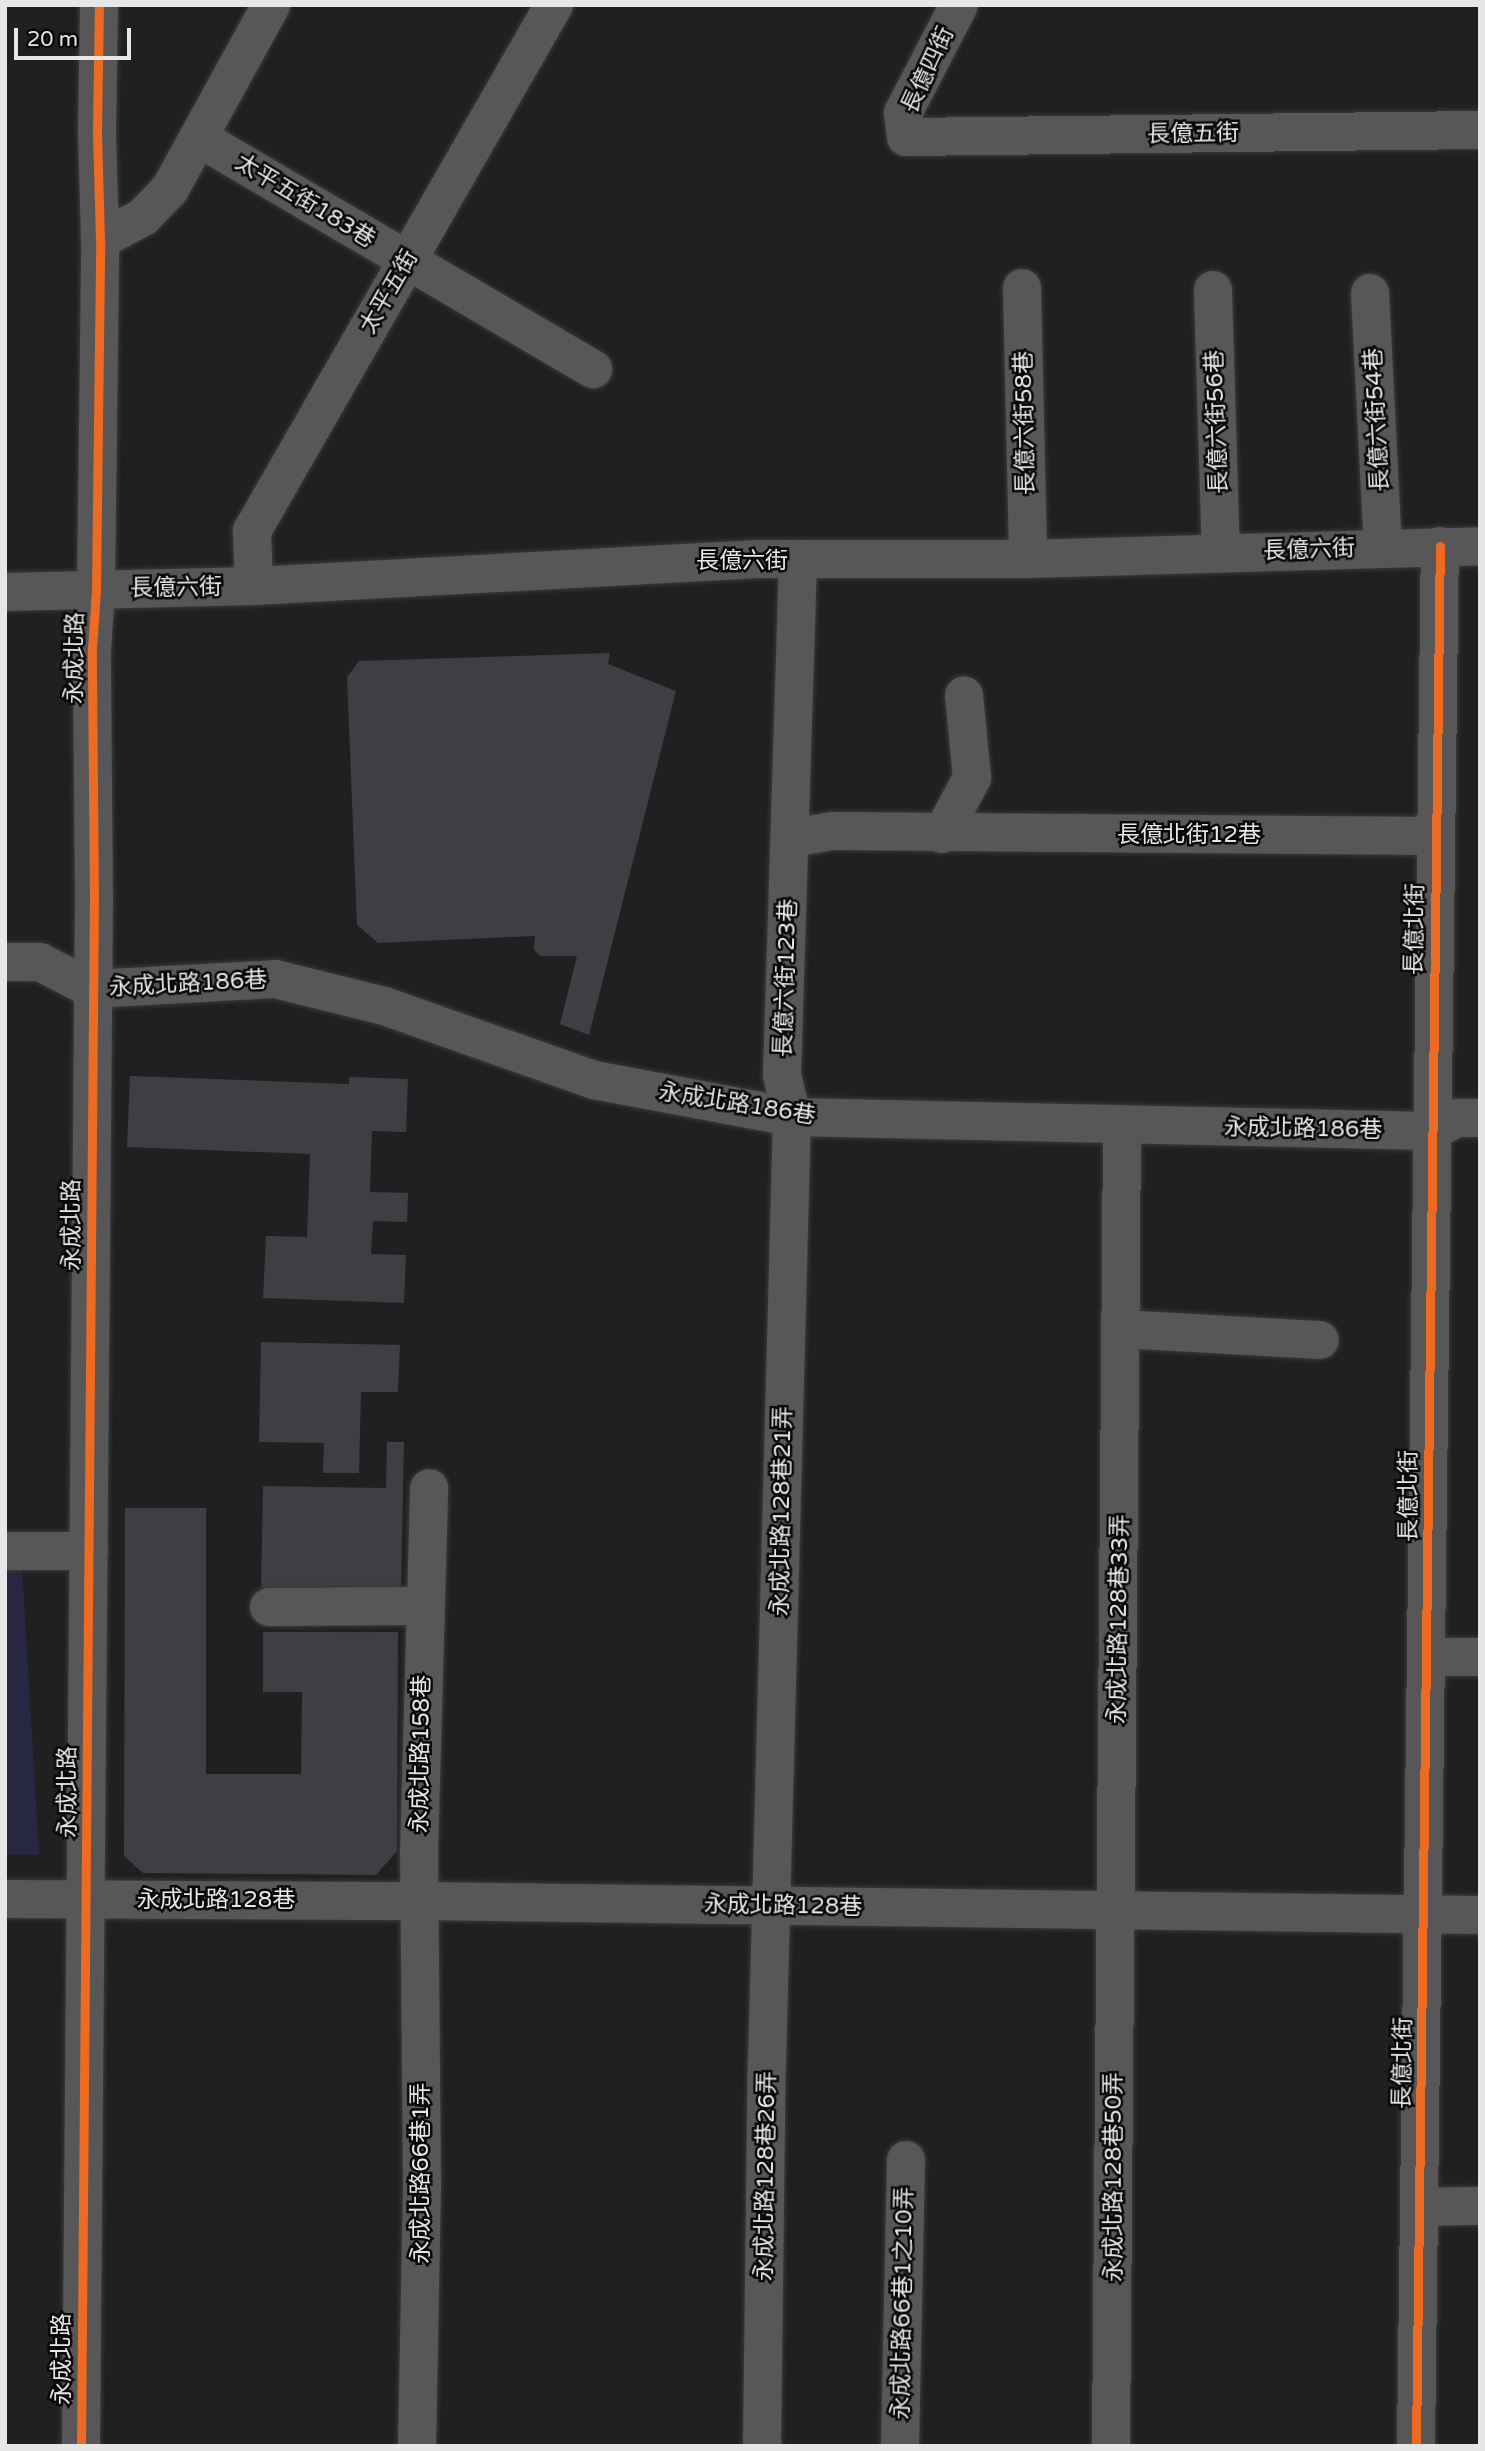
<!DOCTYPE html>
<html>
<head>
<meta charset="utf-8">
<style>
	body { margin:0 }
	#map { position:relative; width:1485px; height:2451px; overflow:hidden; background:#202021; font-family:"Varela Round","Noto Sans TC",sans-serif }
	div>[style] { position:absolute }
	[style*='--x'] { left:calc(var(--x)*1px); top:calc(var(--y)*1px); width:calc(var(--w)*1px); rotate:calc(var(--a)*1deg) }
	.green>* { inset:0; background:#282741 }
	.building>* { inset:0; background:#3e3e45 }
	.roads { filter:drop-shadow(0 0 2px #3a3a3a) drop-shadow(0 0 2px #3a3a3a) }
	.minor>* { height:38px; margin:-19px; padding:0 19px; transform-origin:19px; border-radius:19px; background:#575758 }
	.cycleway>* { height:9px; margin:-4.5px; padding:0 4.5px; transform-origin:4.5px; border-radius:4.5px; background:#ed6a23 }
	span { translate:-50% -50%; white-space:nowrap; text-align:center; line-height:1.15; -webkit-text-stroke:5px #09090a; paint-order:stroke }
	.street-label { font-size:23px; color:#e7e7e8 }
	.frame { position:absolute; inset:0; border:7px solid #e7e7e8; pointer-events:none }
	.scale { position:absolute; left:14px; top:28px; width:117px; height:32px; box-sizing:border-box; border:4px solid #e7e7e8; border-top:0; padding-left:9px; font-size:21px; line-height:24px; white-space:nowrap; color:#e7e7e8; -webkit-text-stroke:5px #09090a; paint-order:stroke }
</style>
</head>
<body>
<div id="map">
	<div class="green">
		<div style="clip-path:polygon(20px 1535px,39px 1855px,5px 1855px,5px 1536px)"></div>
	</div>
	<div class="building">
		<div style="clip-path:polygon(610px 653px,608px 664px,676px 691px,589px 1035px,560px 1024px,577px 956px,541px 956px,534px 950px,535px 936px,378px 943px,357px 925px,347px 677px,359px 661px)"></div>
		<div style="clip-path:polygon(130px 1076px,349px 1084px,349px 1077px,408px 1079px,406px 1132px,372px 1131px,370px 1192px,408px 1193px,407px 1222px,373px 1221px,371px 1254px,406px 1255px,404px 1303px,263px 1298px,266px 1236px,307px 1237px,310px 1154px,127px 1147px)"></div>
		<div style="clip-path:polygon(261px 1342px,400px 1345px,398px 1392px,361px 1392px,359px 1473px,323px 1473px,324px 1443px,259px 1442px)"></div>
		<div style="clip-path:polygon(387px 1442px,404px 1442px,401px 1590px,261px 1588px,263px 1486px,386px 1488px)"></div>
		<div style="clip-path:polygon(125px 1508px,206px 1508px,206px 1774px,301px 1774px,302px 1692px,263px 1692px,263px 1632px,398px 1632px,397px 1851px,376px 1875px,143px 1873px,124px 1856px)"></div>
	</div>
	<div class="roads">
		<div class="minor">
			<div style="--x:959;--y:5;--w:122;--a:117.4"></div>
			<div style="--x:903;--y:113;--w:24;--a:83"></div>
			<div style="--x:906;--y:137;--w:574;--a:-0.7"></div>
			<div style="--x:199;--y:138;--w:457;--a:30.4"></div>
			<div style="--x:100;--y:240;--w:49;--a:-28.1"></div>
			<div style="--x:143;--y:217;--w:39;--a:-46"></div>
			<div style="--x:170;--y:189;--w:210;--a:-61.2"></div>
			<div style="--x:1022;--y:288;--w:271;--a:88.7"></div>
			<div style="--x:1213;--y:290;--w:263;--a:88.3"></div>
			<div style="--x:1370;--y:293;--w:254;--a:87.1"></div>
			<div style="--x:254;--y:586;--w:55;--a:-92.1"></div>
			<div style="--x:252;--y:531;--w:607;--a:-60.14"></div>
			<div style="--x:5;--y:592;--w:249;--a:-1.4"></div>
			<div style="--x:254;--y:586;--w:506;--a:-3.06"></div>
			<div style="--x:759;--y:559;--w:269;--a:0"></div>
			<div style="--x:1028;--y:559;--w:452;--a:-1.6"></div>
			<div style="--x:942;--y:834;--w:64;--a:-61.8"></div>
			<div style="--x:972;--y:778;--w:83;--a:-95.5"></div>
			<div style="--x:791;--y:838;--w:42;--a:-9.7"></div>
			<div style="--x:832;--y:831;--w:604;--a:0.47"></div>
			<div style="--x:5;--y:962;--w:35;--a:0"></div>
			<div style="--x:40;--y:962;--w:59;--a:27.4"></div>
			<div style="--x:92;--y:989;--w:183;--a:-3.1"></div>
			<div style="--x:275;--y:979;--w:112;--a:13.9"></div>
			<div style="--x:384;--y:1006;--w:223;--a:19.4"></div>
			<div style="--x:594;--y:1080;--w:201;--a:10.6"></div>
			<div style="--x:792;--y:1117;--w:639;--a:1.26"></div>
			<div style="--x:1431;--y:1131;--w:30;--a:-26"></div>
			<div style="--x:1458;--y:1118;--w:22;--a:0"></div>
			<div style="--x:1122;--y:1329;--w:198;--a:3.2"></div>
			<div style="--x:5;--y:1551;--w:84;--a:0"></div>
			<div style="--x:269;--y:1607;--w:155;--a:-0.4"></div>
			<div style="--x:1427;--y:1657;--w:53;--a:0"></div>
			<div style="--x:5;--y:1899;--w:414;--a:0.3"></div>
			<div style="--x:419;--y:1901;--w:1061;--a:0.76"></div>
			<div style="--x:1420;--y:2207;--w:60;--a:-1"></div>
			<div style="--x:81;--y:2446;--w:1545;--a:-89.52"></div>
			<div style="--x:94;--y:901;--w:251;--a:-90.5"></div>
			<div style="--x:92;--y:650;--w:60;--a:-86.2"></div>
			<div style="--x:96;--y:590;--w:350;--a:-89.3"></div>
			<div style="--x:100;--y:240;--w:109;--a:-91.6"></div>
			<div style="--x:97;--y:131;--w:126;--a:-89.1"></div>
			<div style="--x:417;--y:2446;--w:261;--a:-88.9"></div>
			<div style="--x:422;--y:2185;--w:332;--a:-90.5"></div>
			<div style="--x:419;--y:1853;--w:365;--a:-88.4"></div>
			<div style="--x:762;--y:2446;--w:383;--a:-89.3"></div>
			<div style="--x:767;--y:2063;--w:946;--a:-88.49"></div>
			<div style="--x:792;--y:1117;--w:43;--a:-103.4"></div>
			<div style="--x:782;--y:1075;--w:514;--a:-88.22"></div>
			<div style="--x:900;--y:2446;--w:286;--a:-88.8"></div>
			<div style="--x:1111;--y:2446;--w:1322;--a:-89.52"></div>
			<div style="--x:1416;--y:2446;--w:1900;--a:-89.28"></div>
		</div>
	</div>
	<div class="cycleway">
		<div style="--x:81;--y:2446;--w:1545;--a:-89.52"></div>
		<div style="--x:94;--y:901;--w:251;--a:-90.5"></div>
		<div style="--x:92;--y:650;--w:60;--a:-86.2"></div>
		<div style="--x:96;--y:590;--w:350;--a:-89.3"></div>
		<div style="--x:100;--y:240;--w:109;--a:-91.6"></div>
		<div style="--x:97;--y:131;--w:126;--a:-89.1"></div>
		<div style="--x:1416;--y:2446;--w:1900;--a:-89.28"></div>
	</div>
	<div class="street-label">
		<span style="left:928px;top:70px;rotate:-65deg">長億四街</span>
		<span style="left:1193px;top:134px;rotate:-1deg">長億五街</span>
		<span style="left:305px;top:201px;rotate:31deg">太平五街183巷</span>
		<span style="left:389px;top:292px;rotate:-60deg">太平五街</span>
		<span style="left:1377px;top:420px;rotate:-93deg">長億六街54巷</span>
		<span style="left:1217px;top:422px;rotate:-92deg">長億六街56巷</span>
		<span style="left:1025px;top:423px;rotate:-91deg">長億六街58巷</span>
		<span style="left:1309px;top:550px;rotate:-2deg">長億六街</span>
		<span style="left:742px;top:561px">長億六街</span>
		<span style="left:176px;top:588px;rotate:-1deg">長億六街</span>
		<span style="left:75px;top:658px;rotate:-89deg">永成北路</span>
		<span style="left:1189px;top:835px">長億北街12巷</span>
		<span style="left:1415px;top:929px;rotate:-89deg">長億北街</span>
		<span style="left:786px;top:978px;rotate:-88deg">長億六街123巷</span>
		<span style="left:188px;top:984px;rotate:-3deg">永成北路186巷</span>
		<span style="left:737px;top:1104px;rotate:9deg">永成北路186巷</span>
		<span style="left:1303px;top:1129px;rotate:1deg">永成北路186巷</span>
		<span style="left:72px;top:1225px;rotate:-90deg">永成北路</span>
		<span style="left:1409px;top:1496px;rotate:-90deg">長億北街</span>
		<span style="left:782px;top:1511px;rotate:-89deg">永成北路128巷21弄</span>
		<span style="left:1119px;top:1619px;rotate:-89deg">永成北路128巷33弄</span>
		<span style="left:421px;top:1754px;rotate:-89deg">永成北路158巷</span>
		<span style="left:68px;top:1792px;rotate:-90deg">永成北路</span>
		<span style="left:216px;top:1900px">永成北路128巷</span>
		<span style="left:783px;top:1906px;rotate:1deg">永成北路128巷</span>
		<span style="left:1403px;top:2063px;rotate:-89deg">長億北街</span>
		<span style="left:421px;top:2173px;rotate:-90deg">永成北路66巷1弄</span>
		<span style="left:766px;top:2176px;rotate:-89deg">永成北路128巷26弄</span>
		<span style="left:1114px;top:2177px;rotate:-90deg">永成北路128巷50弄</span>
		<span style="left:903px;top:2303px;rotate:-89deg">永成北路66巷1之10弄</span>
		<span style="left:62px;top:2359px;rotate:-90deg">永成北路</span>
	</div>
	<div class="frame"></div>
	<div class="scale">20 m</div>
</div>
</body>
</html>
